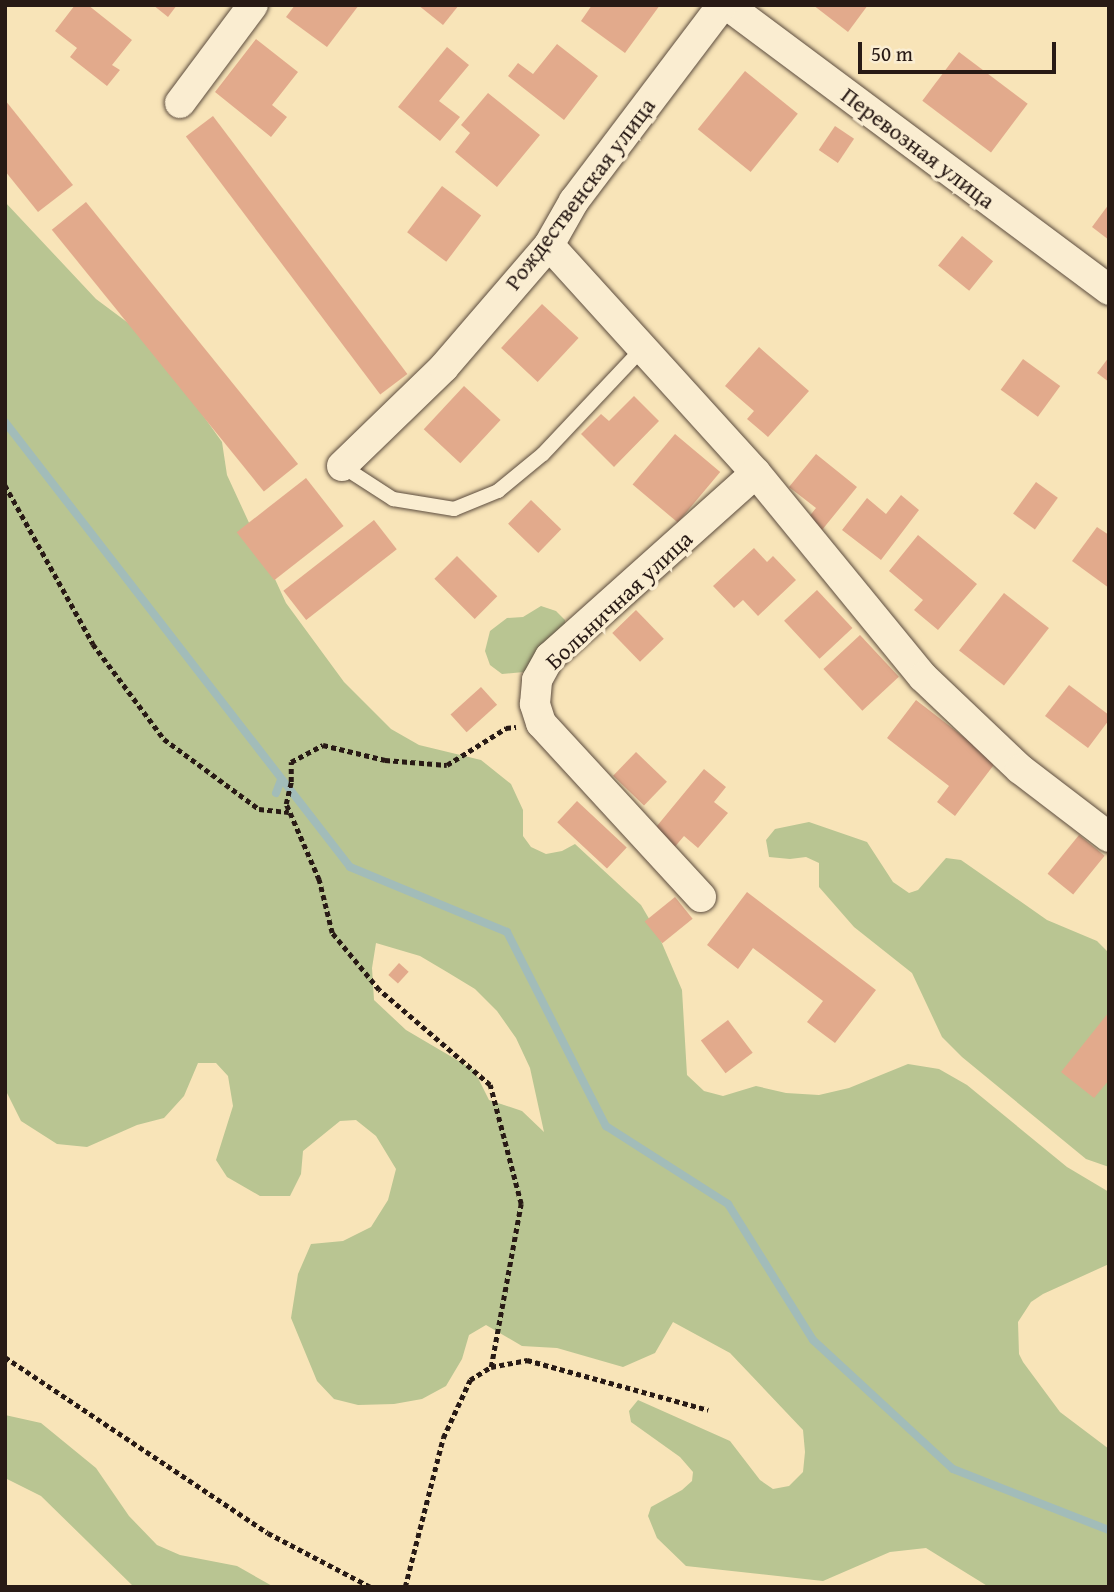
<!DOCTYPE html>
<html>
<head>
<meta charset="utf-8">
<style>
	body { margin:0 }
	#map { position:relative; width:1114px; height:1592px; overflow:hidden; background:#f8e4b8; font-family:"Gentium Book Plus",serif }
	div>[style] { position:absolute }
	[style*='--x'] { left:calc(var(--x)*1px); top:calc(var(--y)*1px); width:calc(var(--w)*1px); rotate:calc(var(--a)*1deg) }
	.green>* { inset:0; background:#b9c592 }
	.stream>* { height:8px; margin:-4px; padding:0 4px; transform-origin:4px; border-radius:4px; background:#a2bcb9 }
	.building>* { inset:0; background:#e2aa8c; transform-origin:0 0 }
	.path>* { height:4.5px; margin-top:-2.25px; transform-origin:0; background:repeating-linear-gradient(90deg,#281a15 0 5px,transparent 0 8.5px) }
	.roads { filter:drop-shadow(0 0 2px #5c4c3e) drop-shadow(0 0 2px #5c4c3e) }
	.lane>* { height:14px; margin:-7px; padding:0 7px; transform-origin:7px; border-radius:7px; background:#faedd1 }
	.street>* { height:30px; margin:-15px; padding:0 15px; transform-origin:15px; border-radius:15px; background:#faedd1 }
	span { translate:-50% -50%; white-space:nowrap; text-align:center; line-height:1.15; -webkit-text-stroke:7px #faedd1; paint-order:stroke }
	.street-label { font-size:23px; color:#281a15 }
	.frame { position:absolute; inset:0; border:7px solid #281a15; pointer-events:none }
	.scale { position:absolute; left:858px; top:42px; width:198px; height:32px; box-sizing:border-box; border:4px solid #281a15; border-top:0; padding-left:9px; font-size:21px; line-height:24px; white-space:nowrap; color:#281a15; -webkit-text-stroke:5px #faedd1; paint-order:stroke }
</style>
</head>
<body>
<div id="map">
	<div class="green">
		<div style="clip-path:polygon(evenodd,5px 202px,96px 299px,147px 337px,222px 442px,227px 475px,286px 603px,344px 682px,391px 729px,419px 745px,481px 760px,511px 784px,523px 810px,523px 836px,531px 847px,546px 854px,562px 851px,575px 844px,641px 905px,658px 934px,682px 990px,687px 1075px,704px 1091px,723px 1096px,756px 1086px,786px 1093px,819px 1095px,849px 1088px,908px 1064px,939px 1069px,967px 1085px,1067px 1167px,1109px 1192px,1109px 1264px,1043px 1294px,1031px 1302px,1018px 1322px,1019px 1354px,1023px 1362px,1060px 1412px,1109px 1449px,1109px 1587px,989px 1587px,926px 1548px,890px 1552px,823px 1581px,686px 1566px,657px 1538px,648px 1516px,651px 1507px,682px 1490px,692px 1481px,693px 1472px,680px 1457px,631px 1422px,629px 1411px,638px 1400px,730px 1441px,760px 1480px,773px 1489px,789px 1486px,803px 1472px,805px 1452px,803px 1430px,730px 1353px,673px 1322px,655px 1353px,623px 1367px,557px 1348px,522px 1346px,486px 1325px,469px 1335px,462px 1359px,446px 1386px,422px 1399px,394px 1404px,358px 1405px,334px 1399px,317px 1381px,291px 1318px,298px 1274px,311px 1244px,343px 1241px,371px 1227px,388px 1200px,396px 1169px,376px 1136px,356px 1120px,340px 1121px,303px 1151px,301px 1174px,290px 1196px,260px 1196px,227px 1177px,216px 1160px,233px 1106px,228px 1076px,216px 1063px,198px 1063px,184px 1096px,164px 1118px,137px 1125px,87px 1147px,57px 1144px,21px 1121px,5px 1089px,5px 202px,376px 943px,420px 956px,447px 972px,475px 989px,497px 1011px,516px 1038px,530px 1068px,544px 1132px,522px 1111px,489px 1100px,474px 1070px,406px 1030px,374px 1000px,372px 968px,376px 943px)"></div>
		<div style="clip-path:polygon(541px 606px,556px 611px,565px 620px,566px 635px,524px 672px,502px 674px,490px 665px,485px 651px,490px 631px,507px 618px,523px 617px)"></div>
		<div style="clip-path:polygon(809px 822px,867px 842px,893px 882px,909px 893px,918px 890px,946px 858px,961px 860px,1047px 920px,1097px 941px,1109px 953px,1109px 1167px,1086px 1159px,962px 1057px,942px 1037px,912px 973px,854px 927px,819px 887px,819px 863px,806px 857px,790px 859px,769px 857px,766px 840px,775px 829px)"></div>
		<div style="clip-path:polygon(5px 1415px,41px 1423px,96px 1468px,129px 1516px,157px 1545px,180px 1555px,237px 1566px,274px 1587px,134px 1587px,41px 1496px,5px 1478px)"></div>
	</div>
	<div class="stream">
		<div style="--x:5;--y:422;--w:563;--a:52.21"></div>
		<div style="--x:350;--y:867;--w:170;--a:22.5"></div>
		<div style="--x:507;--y:932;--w:218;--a:63"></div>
		<div style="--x:606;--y:1126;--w:145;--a:32.6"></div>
		<div style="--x:728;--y:1204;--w:160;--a:58"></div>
		<div style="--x:813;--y:1340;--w:190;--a:42.7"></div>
		<div style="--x:953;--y:1469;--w:168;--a:21.4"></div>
		<div style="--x:276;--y:793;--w:14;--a:-69"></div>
	</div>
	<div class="building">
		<div style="clip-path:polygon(75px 5px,88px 5px,132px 40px,112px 65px,120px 70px,107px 86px,70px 57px,77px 48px,55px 31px)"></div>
		<div style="clip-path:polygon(153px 5px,177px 5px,168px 17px)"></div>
		<div style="clip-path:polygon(295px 5px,359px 5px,327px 47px,286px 17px)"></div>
		<div style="clip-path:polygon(418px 5px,459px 5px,443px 25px)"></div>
		<div style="clip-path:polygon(592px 5px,660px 5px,625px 53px,581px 21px)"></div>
		<div style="clip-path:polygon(813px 5px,868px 5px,848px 32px)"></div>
		<div style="clip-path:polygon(256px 39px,298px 72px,272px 105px,287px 117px,271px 137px,215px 92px)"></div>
		<div style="clip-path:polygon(557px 44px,598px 76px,564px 120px,508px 76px,518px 63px,533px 74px)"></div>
		<div style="clip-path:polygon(447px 47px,469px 65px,439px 101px,460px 117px,440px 141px,398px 107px)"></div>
		<div style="left:959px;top:52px;width:86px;height:61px;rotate:37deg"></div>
		<div style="left:745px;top:71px;width:68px;height:75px;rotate:39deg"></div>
		<div style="clip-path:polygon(488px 93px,540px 135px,497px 187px,455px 152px,470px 133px,461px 125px)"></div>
		<div style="clip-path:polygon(5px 100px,73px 185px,38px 212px,5px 171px)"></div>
		<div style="left:213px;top:116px;width:323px;height:34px;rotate:53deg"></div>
		<div style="left:835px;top:126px;width:23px;height:29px;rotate:34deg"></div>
		<div style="left:442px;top:186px;width:49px;height:58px;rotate:37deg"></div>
		<div style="left:86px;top:202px;width:337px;height:44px;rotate:51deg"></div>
		<div style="clip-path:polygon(1109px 204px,1109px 240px,1092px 227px)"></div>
		<div style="left:962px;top:236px;width:40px;height:38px;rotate:39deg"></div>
		<div style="left:542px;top:304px;width:50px;height:60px;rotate:43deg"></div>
		<div style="clip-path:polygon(759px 347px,809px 391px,768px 437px,747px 419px,754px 411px,725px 386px)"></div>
		<div style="clip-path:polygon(1109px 357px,1109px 382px,1097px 373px)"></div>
		<div style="left:1023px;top:359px;width:46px;height:38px;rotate:36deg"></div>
		<div style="left:464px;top:386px;width:50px;height:59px;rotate:43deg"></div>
		<div style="clip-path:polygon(634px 396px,659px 421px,614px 467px,581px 434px,601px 414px,609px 421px)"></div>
		<div style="left:675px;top:434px;width:59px;height:66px;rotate:40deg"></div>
		<div style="clip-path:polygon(816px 454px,857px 487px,822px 530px,808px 518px,816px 508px,789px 487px)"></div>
		<div style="left:306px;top:478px;width:61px;height:88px;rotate:52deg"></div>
		<div style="left:1036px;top:482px;width:27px;height:39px;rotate:36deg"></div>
		<div style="clip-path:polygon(901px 495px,919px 510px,881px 560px,842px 530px,867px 498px,886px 514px)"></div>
		<div style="left:531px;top:500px;width:42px;height:33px;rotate:44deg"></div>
		<div style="left:374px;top:520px;width:37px;height:115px;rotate:52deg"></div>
		<div style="clip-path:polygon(1097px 527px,1109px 535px,1109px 588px,1072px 561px)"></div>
		<div style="clip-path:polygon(918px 535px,977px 584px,938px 630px,914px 610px,923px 600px,889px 571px)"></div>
		<div style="clip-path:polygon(754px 548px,767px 562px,773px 556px,796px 580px,758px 616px,743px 600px,734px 608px,713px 586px)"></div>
		<div style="left:457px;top:556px;width:57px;height:32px;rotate:45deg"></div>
		<div style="left:817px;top:590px;width:52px;height:45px;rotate:47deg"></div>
		<div style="left:1004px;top:593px;width:57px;height:73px;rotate:38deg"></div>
		<div style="left:636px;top:610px;width:40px;height:33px;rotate:46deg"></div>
		<div style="left:860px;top:635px;width:57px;height:50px;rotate:47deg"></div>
		<div style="clip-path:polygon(1069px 685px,1109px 715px,1109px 720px,1088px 748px,1045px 716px)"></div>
		<div style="left:481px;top:687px;width:24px;height:41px;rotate:48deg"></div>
		<div style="clip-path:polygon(916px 700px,996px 762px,955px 816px,937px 802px,949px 786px,887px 738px)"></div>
		<div style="left:636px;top:752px;width:43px;height:33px;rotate:44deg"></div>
		<div style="clip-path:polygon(704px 769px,726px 787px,714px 802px,728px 813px,698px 848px,684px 836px,673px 849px,652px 832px)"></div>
		<div style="left:577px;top:801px;width:68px;height:29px;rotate:43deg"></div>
		<div style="left:1079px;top:835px;width:33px;height:50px;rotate:39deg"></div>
		<div style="clip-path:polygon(747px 892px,876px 990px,835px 1043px,807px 1022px,823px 1001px,753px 948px,738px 969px,707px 945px)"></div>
		<div style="left:675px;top:897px;width:28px;height:39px;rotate:51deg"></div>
		<div style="left:399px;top:963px;width:13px;height:16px;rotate:42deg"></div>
		<div style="clip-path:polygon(1109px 1012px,1109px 1080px,1094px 1098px,1061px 1072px)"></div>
		<div style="left:728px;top:1020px;width:41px;height:34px;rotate:53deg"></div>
	</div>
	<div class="path">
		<div style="--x:5;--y:485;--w:182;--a:61"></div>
		<div style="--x:93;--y:644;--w:119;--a:53.2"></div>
		<div style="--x:164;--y:739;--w:118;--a:36.4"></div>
		<div style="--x:259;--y:809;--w:30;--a:6"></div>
		<div style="--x:5;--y:1357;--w:316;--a:33.8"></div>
		<div style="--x:268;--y:1533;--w:116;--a:27.7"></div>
		<div style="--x:491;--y:1367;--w:166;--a:-79.6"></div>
		<div style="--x:521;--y:1204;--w:123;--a:-104.6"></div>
		<div style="--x:490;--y:1085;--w:146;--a:-139.4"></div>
		<div style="--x:379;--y:990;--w:74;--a:-129.5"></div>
		<div style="--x:332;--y:933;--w:55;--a:-103.8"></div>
		<div style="--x:319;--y:880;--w:83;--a:-113.5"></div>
		<div style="--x:286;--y:804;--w:23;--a:-77"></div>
		<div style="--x:291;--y:782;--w:20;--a:-90"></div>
		<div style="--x:291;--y:762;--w:36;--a:-28"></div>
		<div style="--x:323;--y:745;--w:64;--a:13.6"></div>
		<div style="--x:385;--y:760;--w:62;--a:4.6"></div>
		<div style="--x:447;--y:765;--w:70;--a:-32.1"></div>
		<div style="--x:506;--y:728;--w:10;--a:-6"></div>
		<div style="--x:405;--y:1587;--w:154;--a:-75.7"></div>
		<div style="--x:443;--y:1438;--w:64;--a:-65"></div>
		<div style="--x:470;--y:1380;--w:25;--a:-32"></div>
		<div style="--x:491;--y:1367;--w:37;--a:-11"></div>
		<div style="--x:527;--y:1360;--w:188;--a:15.4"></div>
	</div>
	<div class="roads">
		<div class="lane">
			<div style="--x:342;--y:466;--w:61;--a:32.9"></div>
			<div style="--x:393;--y:499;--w:62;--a:9.3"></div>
			<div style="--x:454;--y:509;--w:48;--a:-22.2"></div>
			<div style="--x:498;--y:491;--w:58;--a:-39.4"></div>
			<div style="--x:543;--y:454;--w:144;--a:-46.7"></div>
		</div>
		<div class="street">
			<div style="--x:727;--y:5;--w:477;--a:36.7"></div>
			<div style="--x:180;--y:103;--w:122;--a:-53.3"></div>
			<div style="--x:549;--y:245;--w:308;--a:47.8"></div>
			<div style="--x:756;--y:473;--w:264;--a:50.7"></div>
			<div style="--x:923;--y:677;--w:134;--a:43.5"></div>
			<div style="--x:1020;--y:769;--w:112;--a:37.4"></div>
			<div style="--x:342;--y:466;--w:142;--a:-44.1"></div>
			<div style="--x:444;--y:367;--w:161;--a:-49.3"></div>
			<div style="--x:549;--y:245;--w:51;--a:-60.4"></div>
			<div style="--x:574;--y:201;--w:246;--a:-52.9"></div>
			<div style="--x:701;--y:897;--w:236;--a:-132.6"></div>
			<div style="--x:541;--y:723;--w:20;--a:-108"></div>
			<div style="--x:535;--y:704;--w:24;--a:-85"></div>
			<div style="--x:537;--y:680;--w:26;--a:-61"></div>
			<div style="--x:550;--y:657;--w:276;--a:-41.8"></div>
		</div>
	</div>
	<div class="street-label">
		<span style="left:918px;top:148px;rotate:37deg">Перевозная улица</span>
		<span style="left:580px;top:194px;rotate:-53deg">Рождественская улица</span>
		<span style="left:619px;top:600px;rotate:-43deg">Больничная улица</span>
	</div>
	<div class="frame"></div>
	<div class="scale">50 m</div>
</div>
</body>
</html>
